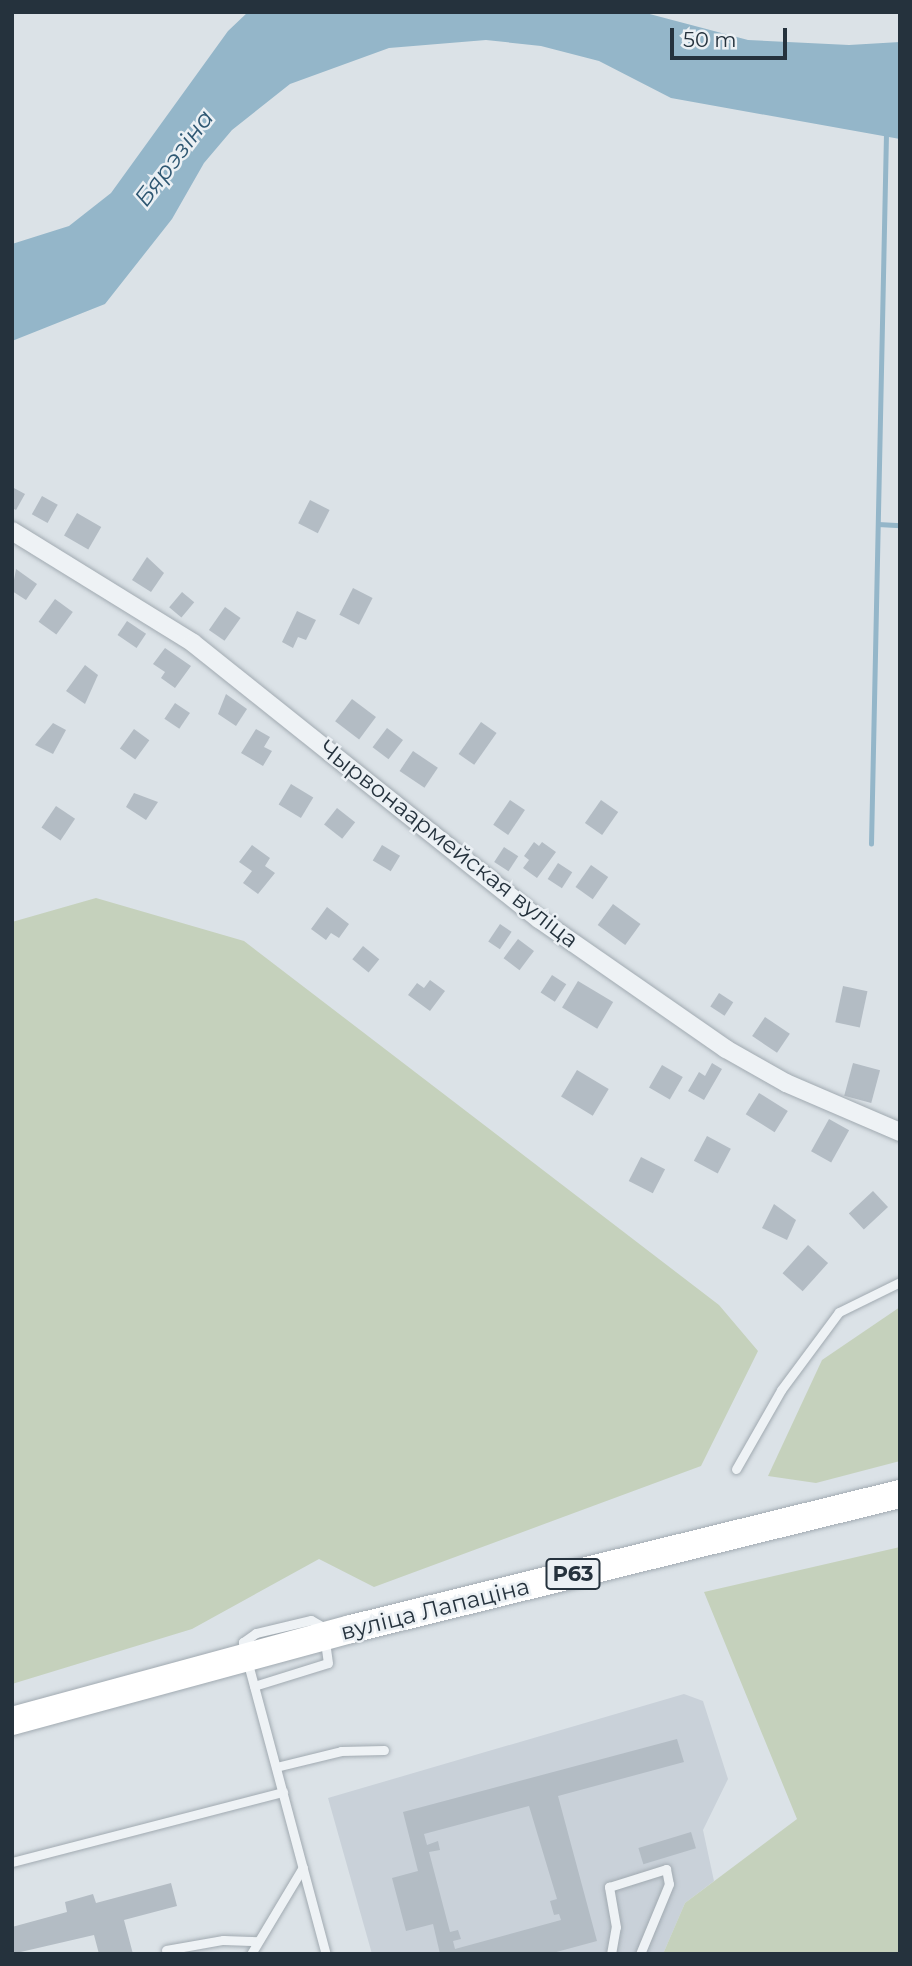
<!DOCTYPE html>
<html>
<head>
<meta charset="utf-8">
<style>
	body { margin:0 }
	#map { position:relative; width:912px; height:1966px; overflow:hidden; background:#dbe2e7; font-family:Montserrat,sans-serif }
	div>[style] { position:absolute }
	[style*='--x'] { left:calc(var(--x)*1px); top:calc(var(--y)*1px); width:calc(var(--w)*1px); rotate:calc(var(--a)*1deg) }
	.built>* { inset:0; background:#c9d1d9 }
	.green>* { inset:0; background:#c5d1bc }
	.water>* { inset:0; background:#94b6c9 }
	.stream>* { height:4.5px; margin:-2.25px; padding:0 2.25px; transform-origin:2.25px; border-radius:2.25px; background:#94b6c9 }
	.building>* { inset:0; background:#b3bcc4; transform-origin:0 0 }
	.roads { filter:drop-shadow(0 0 2px #a1aab1) drop-shadow(0 0 2px #a1aab1) }
	.service>* { height:9px; margin:-4.5px; padding:0 4.5px; transform-origin:4.5px; border-radius:4.5px; background:#eef2f5 }
	.minor>* { height:18px; margin:-9px; padding:0 9px; transform-origin:9px; border-radius:9px; background:#eef2f5 }
	.primary>* { height:28px; margin:-14px; padding:0 14px; transform-origin:14px; border-radius:14px; background:#fff }
	span { translate:-50% -50%; white-space:nowrap; text-align:center; line-height:1.15; -webkit-text-stroke:5px #ebf0f4; paint-order:stroke }
	.shield-label span { padding:2px 5px; background:#ebf0f4; border:2px solid; border-radius:5px; -webkit-text-stroke-width:0 }
	.shield-label { font-size:21px; color:#25323d; font-weight:700 }
	.street-label { font-size:23px; color:#25323d }
	.water-label { font-size:24px; color:#2e5772; font-style:italic }
	.frame { position:absolute; inset:0; border:14px solid #25323d; pointer-events:none }
	.scale { position:absolute; left:670px; top:28px; width:117px; height:32px; box-sizing:border-box; border:4px solid #25323d; border-top:0; padding-left:9px; font-size:21px; line-height:24px; white-space:nowrap; color:#25323d; -webkit-text-stroke:5px #ebf0f4; paint-order:stroke }
</style>
</head>
<body>
<div id="map">
	<div class="built">
		<div style="clip-path:polygon(684px 1694px,703px 1701px,728px 1779px,703px 1830px,714px 1881px,685px 1903px,663px 1954px,372px 1954px,328px 1798px)"></div>
	</div>
	<div class="green">
		<div style="clip-path:polygon(96px 898px,244px 941px,719px 1305px,758px 1351px,701px 1466px,374px 1587px,319px 1559px,192px 1629px,12px 1684px,12px 922px)"></div>
		<div style="clip-path:polygon(900px 1307px,900px 1461px,816px 1483px,768px 1476px,822px 1360px)"></div>
		<div style="clip-path:polygon(900px 1547px,900px 1954px,663px 1954px,685px 1903px,797px 1819px,704px 1592px)"></div>
	</div>
	<div class="water">
		<div style="clip-path:polygon(248px 12px,642px 12px,748px 40px,849px 45px,900px 42px,900px 139px,671px 98px,599px 61px,541px 46px,486px 40px,389px 48px,290px 84px,232px 130px,204px 163px,172px 219px,105px 304px,12px 341px,12px 244px,69px 226px,111px 193px,228px 31px)"></div>
	</div>
	<div class="stream">
		<div style="--x:878;--y:524;--w:22;--a:3"></div>
		<div style="--x:871;--y:844;--w:708;--a:-88.79"></div>
	</div>
	<div class="building">
		<div style="clip-path:polygon(12px 487px,25px 494px,16px 510px,12px 508px)"></div>
		<div style="left:42px;top:496px;width:18px;height:21px;rotate:29deg"></div>
		<div style="left:310px;top:500px;width:22px;height:26px;rotate:27deg"></div>
		<div style="left:77px;top:513px;width:28px;height:26px;rotate:30deg"></div>
		<div style="clip-path:polygon(147px 557px,164px 573px,151px 592px,132px 580px)"></div>
		<div style="clip-path:polygon(16px 569px,37px 584px,26px 600px,12px 591px)"></div>
		<div style="left:353px;top:588px;width:22px;height:30px;rotate:27deg"></div>
		<div style="left:182px;top:592px;width:16px;height:20px;rotate:40deg"></div>
		<div style="left:55px;top:599px;width:22px;height:28px;rotate:36deg"></div>
		<div style="left:225px;top:607px;width:19px;height:28px;rotate:35deg"></div>
		<div style="clip-path:polygon(297px 611px,316px 620px,306px 640px,298px 637px,293px 648px,282px 642px)"></div>
		<div style="left:127px;top:621px;width:23px;height:17px;rotate:34deg"></div>
		<div style="clip-path:polygon(165px 648px,191px 666px,175px 688px,161px 678px,165px 672px,153px 664px)"></div>
		<div style="clip-path:polygon(85px 665px,98px 675px,85px 704px,66px 691px)"></div>
		<div style="clip-path:polygon(226px 694px,247px 709px,236px 726px,218px 714px)"></div>
		<div style="left:352px;top:699px;width:30px;height:28px;rotate:37deg"></div>
		<div style="left:175px;top:703px;width:18px;height:19px;rotate:34deg"></div>
		<div style="left:481px;top:722px;width:19px;height:39px;rotate:35deg"></div>
		<div style="clip-path:polygon(53px 723px,66px 730px,53px 754px,35px 745px)"></div>
		<div style="left:387px;top:728px;width:20px;height:24px;rotate:37deg"></div>
		<div style="left:134px;top:729px;width:19px;height:24px;rotate:36deg"></div>
		<div style="clip-path:polygon(256px 729px,270px 737px,264px 747px,272px 751px,263px 766px,241px 753px)"></div>
		<div style="left:413px;top:751px;width:30px;height:24px;rotate:34deg"></div>
		<div style="left:291px;top:784px;width:26px;height:24px;rotate:31deg"></div>
		<div style="clip-path:polygon(134px 793px,158px 802px,146px 820px,126px 807px)"></div>
		<div style="left:510px;top:800px;width:18px;height:30px;rotate:34deg"></div>
		<div style="left:601px;top:800px;width:21px;height:28px;rotate:35deg"></div>
		<div style="left:56px;top:806px;width:23px;height:26px;rotate:34deg"></div>
		<div style="left:337px;top:808px;width:23px;height:21px;rotate:38deg"></div>
		<div style="clip-path:polygon(534px 842px,539px 846px,542px 842px,556px 852px,537px 878px,523px 868px,529px 860px,524px 856px)"></div>
		<div style="clip-path:polygon(252px 845px,270px 858px,265px 866px,275px 873px,258px 894px,243px 883px,252px 871px,239px 862px)"></div>
		<div style="left:382px;top:845px;width:21px;height:18px;rotate:31deg"></div>
		<div style="left:504px;top:847px;width:17px;height:18px;rotate:33deg"></div>
		<div style="left:558px;top:863px;width:17px;height:19px;rotate:33deg"></div>
		<div style="left:591px;top:865px;width:21px;height:27px;rotate:35deg"></div>
		<div style="left:613px;top:904px;width:34px;height:26px;rotate:36deg"></div>
		<div style="clip-path:polygon(327px 907px,349px 924px,339px 938px,331px 933px,326px 940px,311px 929px)"></div>
		<div style="left:500px;top:924px;width:14px;height:21px;rotate:34deg"></div>
		<div style="left:518px;top:939px;width:20px;height:24px;rotate:37deg"></div>
		<div style="left:363px;top:946px;width:21px;height:17px;rotate:39deg"></div>
		<div style="left:552px;top:975px;width:17px;height:21px;rotate:33deg"></div>
		<div style="clip-path:polygon(430px 980px,445px 991px,430px 1011px,408px 995px,417px 983px,424px 988px)"></div>
		<div style="left:578px;top:981px;width:41px;height:31px;rotate:31deg"></div>
		<div style="left:843px;top:986px;width:25px;height:37px;rotate:12deg"></div>
		<div style="left:719px;top:993px;width:17px;height:16px;rotate:33deg"></div>
		<div style="left:765px;top:1017px;width:30px;height:23px;rotate:34deg"></div>
		<div style="clip-path:polygon(712px 1063px,722px 1069px,704px 1100px,688px 1091px,699px 1072px,705px 1076px)"></div>
		<div style="left:853px;top:1063px;width:28px;height:34px;rotate:15deg"></div>
		<div style="left:662px;top:1065px;width:24px;height:26px;rotate:30deg"></div>
		<div style="left:577px;top:1070px;width:37px;height:31px;rotate:31deg"></div>
		<div style="left:759px;top:1093px;width:34px;height:25px;rotate:32deg"></div>
		<div style="left:829px;top:1119px;width:23px;height:37px;rotate:29deg"></div>
		<div style="left:707px;top:1136px;width:27px;height:28px;rotate:28deg"></div>
		<div style="left:641px;top:1157px;width:27px;height:27px;rotate:27deg"></div>
		<div style="left:873px;top:1191px;width:22px;height:33px;rotate:47deg"></div>
		<div style="clip-path:polygon(774px 1204px,796px 1220px,787px 1240px,762px 1228px)"></div>
		<div style="left:808px;top:1245px;width:27px;height:38px;rotate:42deg"></div>
		<div style="clip-path:polygon(evenodd,677px 1739px,684px 1762px,558px 1796px,597px 1941px,549px 1954px,440px 1954px,433px 1924px,406px 1931px,392px 1878px,418px 1871px,403px 1812px,677px 1739px,529px 1806px,557px 1899px,550px 1901px,554px 1915px,559px 1914px,561px 1920px,455px 1949px,453px 1941px,461px 1939px,458px 1930px,450px 1932px,429px 1852px,440px 1850px,438px 1841px,427px 1845px,424px 1834px,529px 1806px)"></div>
		<div style="left:691px;top:1832px;width:17px;height:55px;rotate:73deg"></div>
		<div style="clip-path:polygon(171px 1883px,177px 1906px,124px 1920px,133px 1954px,99px 1954px,94px 1935px,12px 1954px,12px 1927px,67px 1912px,65px 1902px,93px 1894px,96px 1903px)"></div>
	</div>
	<div class="roads">
		<div class="service">
			<div style="--x:736;--y:1469;--w:91;--a:-60.3"></div>
			<div style="--x:781;--y:1390;--w:97;--a:-53.4"></div>
			<div style="--x:839;--y:1312;--w:68;--a:-26.2"></div>
			<div style="--x:254;--y:1686;--w:77;--a:-17.3"></div>
			<div style="--x:328;--y:1663;--w:36;--a:-98"></div>
			<div style="--x:323;--y:1627;--w:14;--a:-150"></div>
			<div style="--x:311;--y:1620;--w:57;--a:166.7"></div>
			<div style="--x:256;--y:1633;--w:16;--a:145"></div>
			<div style="--x:243;--y:1642;--w:18;--a:77"></div>
			<div style="--x:247;--y:1660;--w:304;--a:75"></div>
			<div style="--x:276;--y:1767;--w:67;--a:-13.8"></div>
			<div style="--x:341;--y:1751;--w:43;--a:-1.3"></div>
			<div style="--x:12;--y:1862;--w:280;--a:-14.5"></div>
			<div style="--x:166;--y:1950;--w:58;--a:-10"></div>
			<div style="--x:223;--y:1940;--w:35;--a:2"></div>
			<div style="--x:251;--y:1954;--w:101;--a:-59.1"></div>
			<div style="--x:611;--y:1954;--w:27;--a:-80"></div>
			<div style="--x:616;--y:1927;--w:41;--a:-99.9"></div>
			<div style="--x:609;--y:1887;--w:60;--a:-17.5"></div>
			<div style="--x:666;--y:1869;--w:15;--a:79"></div>
			<div style="--x:669;--y:1884;--w:76;--a:112.5"></div>
		</div>
		<div class="minor">
			<div style="--x:12;--y:531;--w:213;--a:31.7"></div>
			<div style="--x:193;--y:643;--w:443;--a:38.6"></div>
			<div style="--x:539;--y:919;--w:228;--a:34.8"></div>
			<div style="--x:726;--y:1049;--w:69;--a:29.5"></div>
			<div style="--x:786;--y:1083;--w:124;--a:23.3"></div>
		</div>
		<div class="primary">
			<div style="--x:12;--y:1721;--w:351;--a:-15.2"></div>
			<div style="--x:351;--y:1629;--w:565;--a:-13.82"></div>
		</div>
	</div>
	<div class="shield-label">
		<span style="left:573px;top:1574px">Р63</span>
	</div>
	<div class="street-label">
		<span style="left:449px;top:844px;rotate:38deg">Чырвонаармейская вуліца</span>
		<span style="left:435px;top:1609px;rotate:-14deg">вуліца Лапаціна</span>
	</div>
	<div class="water-label">
		<span style="left:174px;top:158px;rotate:-53deg">Бярэзіна</span>
	</div>
	<div class="frame"></div>
	<div class="scale">50 m</div>
</div>
</body>
</html>
